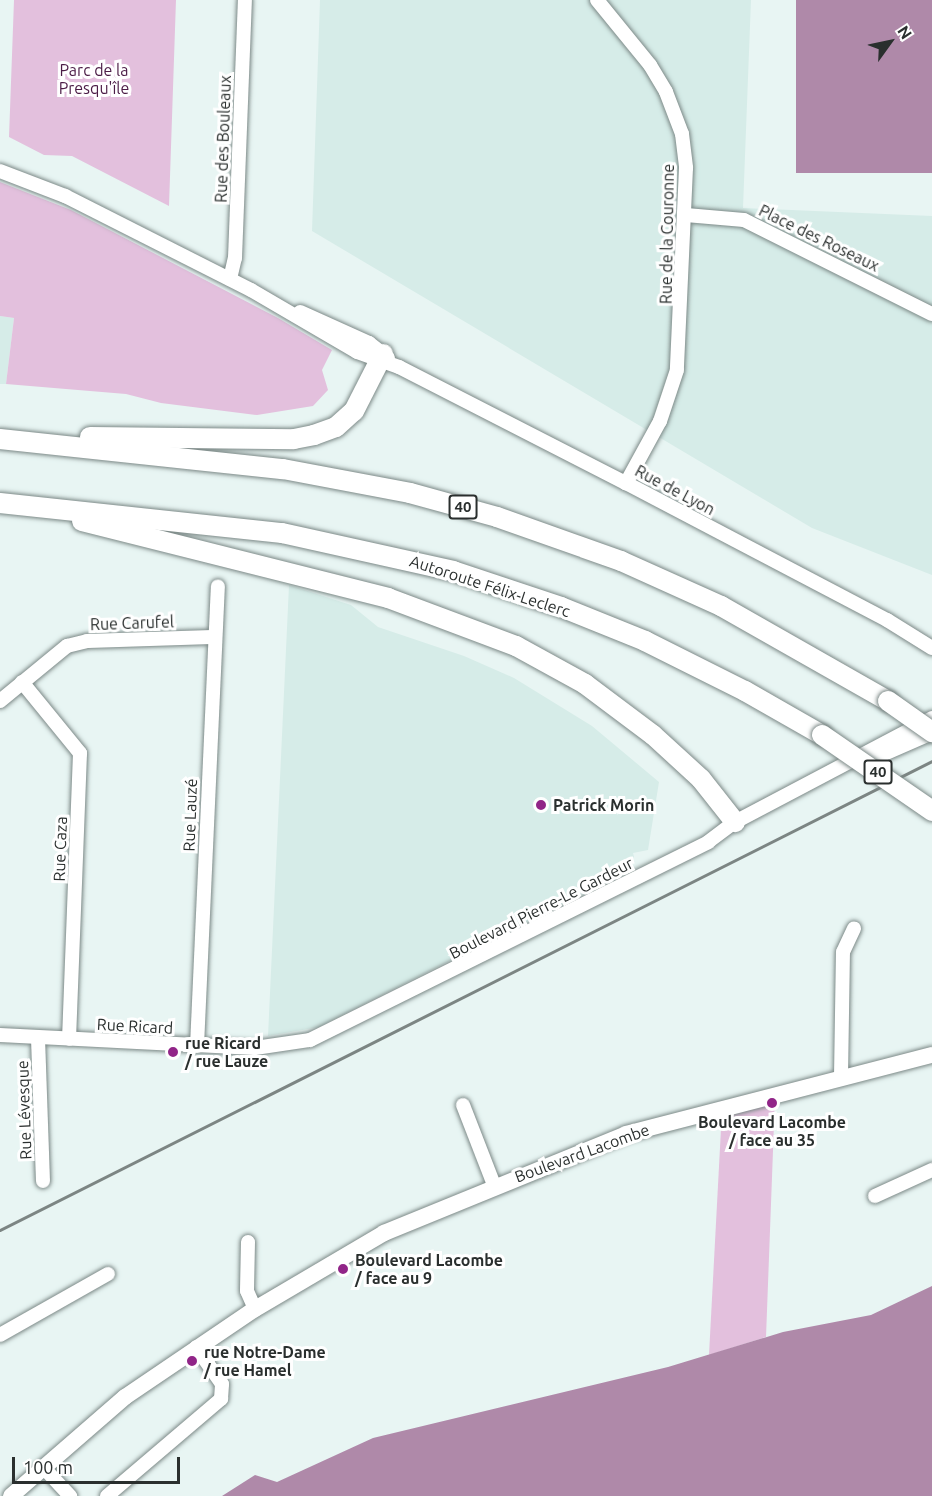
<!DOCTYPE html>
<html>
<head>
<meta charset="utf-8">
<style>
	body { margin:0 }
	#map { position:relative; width:932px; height:1496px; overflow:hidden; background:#e8f5f3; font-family:Ubuntu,sans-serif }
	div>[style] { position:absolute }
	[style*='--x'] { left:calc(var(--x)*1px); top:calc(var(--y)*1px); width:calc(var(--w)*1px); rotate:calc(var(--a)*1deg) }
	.built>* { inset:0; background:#d6ece8 }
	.green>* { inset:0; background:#e3c0dd }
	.water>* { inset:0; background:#af89a9; transform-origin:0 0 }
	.roads { filter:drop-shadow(0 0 2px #7c8987) drop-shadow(0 0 2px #7c8987) }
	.minor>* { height:14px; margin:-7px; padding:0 7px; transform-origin:7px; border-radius:7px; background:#fff }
	.major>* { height:16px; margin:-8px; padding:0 8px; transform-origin:8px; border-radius:8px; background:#fff }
	.highway>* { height:20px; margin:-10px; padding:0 10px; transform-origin:10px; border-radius:10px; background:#fff }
	.rail>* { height:3px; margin:-1.5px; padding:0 1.5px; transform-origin:1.5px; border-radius:1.5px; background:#7c8583 }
	.bridges { filter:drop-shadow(0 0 2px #7c8987) drop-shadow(0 0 2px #7c8987) }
	.highway-bridge>* { height:20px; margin:-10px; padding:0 10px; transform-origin:10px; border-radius:10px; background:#fff }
	.dots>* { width:16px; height:16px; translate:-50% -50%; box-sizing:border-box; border:3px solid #fff; border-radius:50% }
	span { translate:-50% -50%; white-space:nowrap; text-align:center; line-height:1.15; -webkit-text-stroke:6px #fff; paint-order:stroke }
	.shield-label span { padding:2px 4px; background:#fff; border:2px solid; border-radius:4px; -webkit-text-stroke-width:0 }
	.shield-label { font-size:15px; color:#2a2f2e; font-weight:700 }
	.park-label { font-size:16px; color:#4b1c46 }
	.street-label { font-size:16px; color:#2a2f2e }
	.poi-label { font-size:16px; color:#2a2f2e; font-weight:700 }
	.left { translate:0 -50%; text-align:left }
	.north { position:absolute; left:860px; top:12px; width:60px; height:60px; -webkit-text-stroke:4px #fff; paint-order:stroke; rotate:57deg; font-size:16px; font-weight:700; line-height:24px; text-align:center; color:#2a2f2e }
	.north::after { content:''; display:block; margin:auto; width:21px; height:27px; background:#2a2f2e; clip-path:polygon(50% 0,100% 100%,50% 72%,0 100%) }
	.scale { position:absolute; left:12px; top:1457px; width:168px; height:27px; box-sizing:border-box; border:3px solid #2a2f2e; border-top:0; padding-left:8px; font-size:18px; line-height:21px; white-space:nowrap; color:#2a2f2e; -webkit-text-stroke:4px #fff; paint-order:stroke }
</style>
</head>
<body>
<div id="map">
	<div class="built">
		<div style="clip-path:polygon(320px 0,751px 0,743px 208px,932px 216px,932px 575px,812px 528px,312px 231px)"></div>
		<div style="clip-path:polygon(0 316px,14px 318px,6px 384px,0 384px)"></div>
		<div style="clip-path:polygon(289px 585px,351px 605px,378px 627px,464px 656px,514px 678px,592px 726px,659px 782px,648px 850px,633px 853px,634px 857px,595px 878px,568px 901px,319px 1027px,268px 1036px)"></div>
	</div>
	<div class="green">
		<div style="clip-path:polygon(14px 0,176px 0,169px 206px,72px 156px,44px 155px,9px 137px)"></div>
		<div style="clip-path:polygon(0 182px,71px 210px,278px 318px,332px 350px,322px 370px,328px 390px,313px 406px,257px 415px,161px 403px,126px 394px,6px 384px,14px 318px,0 316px)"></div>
		<div style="clip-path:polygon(775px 1097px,766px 1337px,709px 1355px,722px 1110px)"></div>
	</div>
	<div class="water">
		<div style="left:796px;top:0;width:136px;height:173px"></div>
		<div style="clip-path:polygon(932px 1286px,932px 1496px,222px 1496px,255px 1475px,277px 1482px,373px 1438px,668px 1367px,783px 1332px,871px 1315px)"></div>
	</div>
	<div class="roads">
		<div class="minor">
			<div style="--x:597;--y:0;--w:84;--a:50.8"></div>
			<div style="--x:650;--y:65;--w:31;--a:59"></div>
			<div style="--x:666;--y:92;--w:45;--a:69.1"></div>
			<div style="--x:682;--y:134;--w:34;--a:83"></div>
			<div style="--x:686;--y:168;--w:202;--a:92.6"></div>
			<div style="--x:677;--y:370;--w:54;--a:108.4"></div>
			<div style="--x:660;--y:421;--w:71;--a:118.7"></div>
			<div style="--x:0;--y:171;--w:70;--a:21"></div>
			<div style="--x:65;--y:196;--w:208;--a:26.8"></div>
			<div style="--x:251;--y:290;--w:123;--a:30.3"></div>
			<div style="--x:357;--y:352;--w:45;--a:19.7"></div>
			<div style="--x:399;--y:367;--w:255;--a:27.1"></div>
			<div style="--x:626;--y:483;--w:295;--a:27.7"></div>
			<div style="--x:887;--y:620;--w:53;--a:31.9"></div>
			<div style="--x:686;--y:215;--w:58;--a:4.9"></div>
			<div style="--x:744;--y:220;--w:210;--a:26.6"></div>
			<div style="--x:230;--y:279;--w:22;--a:-77"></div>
			<div style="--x:235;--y:258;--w:258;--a:-87.8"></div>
			<div style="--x:300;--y:312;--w:76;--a:24.2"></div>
			<div style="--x:369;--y:343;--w:24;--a:38"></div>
			<div style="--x:22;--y:682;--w:92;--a:50.8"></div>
			<div style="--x:80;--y:753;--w:286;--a:92.2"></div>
			<div style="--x:0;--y:701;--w:87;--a:-39.4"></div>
			<div style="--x:67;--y:646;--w:21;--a:-14"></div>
			<div style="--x:87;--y:641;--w:126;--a:-1.8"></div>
			<div style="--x:870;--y:760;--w:68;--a:-23.5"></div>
			<div style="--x:0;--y:1035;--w:255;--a:2.9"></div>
			<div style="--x:255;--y:1048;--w:56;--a:-8.3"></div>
			<div style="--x:310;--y:1040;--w:445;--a:-26.4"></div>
			<div style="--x:708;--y:842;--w:34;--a:-37"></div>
			<div style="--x:735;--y:822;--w:223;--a:-27.8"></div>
			<div style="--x:38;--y:1038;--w:143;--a:88"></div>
			<div style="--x:197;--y:1046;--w:460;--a:-87.4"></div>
			<div style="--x:841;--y:1077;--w:125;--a:-89.1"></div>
			<div style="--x:843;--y:952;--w:26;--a:-65"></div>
			<div style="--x:463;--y:1105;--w:86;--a:68.8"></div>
			<div style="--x:875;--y:1196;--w:63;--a:-24.5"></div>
			<div style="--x:248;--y:1242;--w:49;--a:91.2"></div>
			<div style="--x:247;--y:1291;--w:20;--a:66"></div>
			<div style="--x:0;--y:1335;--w:124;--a:-29.5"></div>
			<div style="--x:43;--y:1467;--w:40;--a:47"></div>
			<div style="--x:107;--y:1496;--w:150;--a:-40.4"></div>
			<div style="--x:221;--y:1399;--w:15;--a:-86"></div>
			<div style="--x:222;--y:1384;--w:45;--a:-125.1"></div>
		</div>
		<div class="major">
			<div style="--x:11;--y:1496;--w:151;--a:-41"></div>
			<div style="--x:125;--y:1397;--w:157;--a:-34.1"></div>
			<div style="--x:255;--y:1309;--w:150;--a:-30.5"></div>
			<div style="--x:384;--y:1233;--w:261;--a:-22.2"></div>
			<div style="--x:626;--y:1134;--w:316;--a:-14.5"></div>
		</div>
		<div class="highway">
			<div style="--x:90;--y:437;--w:204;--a:0.6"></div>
			<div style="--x:294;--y:439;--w:20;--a:-11"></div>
			<div style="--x:314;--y:435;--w:23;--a:-20"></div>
			<div style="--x:336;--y:427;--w:24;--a:-42"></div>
			<div style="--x:354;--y:411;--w:64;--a:-63"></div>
			<div style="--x:0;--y:439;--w:285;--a:6.1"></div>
			<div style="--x:283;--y:469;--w:129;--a:10.7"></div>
			<div style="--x:410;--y:493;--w:90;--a:15.4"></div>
			<div style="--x:497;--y:517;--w:132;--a:19.5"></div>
			<div style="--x:621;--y:561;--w:110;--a:24.2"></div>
			<div style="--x:721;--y:606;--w:192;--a:29.6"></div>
			<div style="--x:0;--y:503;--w:284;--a:6.1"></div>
			<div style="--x:282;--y:533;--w:175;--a:12.5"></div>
			<div style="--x:453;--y:571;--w:114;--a:18.4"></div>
			<div style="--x:561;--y:607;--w:91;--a:22"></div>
			<div style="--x:645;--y:641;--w:112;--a:26.6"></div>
			<div style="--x:745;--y:691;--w:89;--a:29.7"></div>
			<div style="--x:82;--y:521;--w:316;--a:14.1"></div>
			<div style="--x:388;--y:598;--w:137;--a:20.6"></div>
			<div style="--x:516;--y:646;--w:79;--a:28.8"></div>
			<div style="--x:585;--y:684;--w:85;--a:36.9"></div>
			<div style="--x:653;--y:735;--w:65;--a:42.5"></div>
			<div style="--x:701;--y:779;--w:55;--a:51.7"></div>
		</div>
	</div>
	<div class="rail">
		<div style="--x:0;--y:1230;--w:1043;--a:-26.71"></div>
	</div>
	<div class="bridges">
		<div class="highway-bridge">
			<div style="--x:888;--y:701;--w:54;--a:35.2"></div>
			<div style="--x:822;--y:735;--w:134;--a:34.6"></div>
		</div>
	</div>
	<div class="dots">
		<div style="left:541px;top:805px;background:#912588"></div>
		<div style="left:173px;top:1052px;background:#912588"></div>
		<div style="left:772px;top:1103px;background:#912588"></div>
		<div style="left:343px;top:1269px;background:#912588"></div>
		<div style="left:192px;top:1361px;background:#912588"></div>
	</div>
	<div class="shield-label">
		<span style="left:463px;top:507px">40</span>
		<span style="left:878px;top:772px">40</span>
	</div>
	<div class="park-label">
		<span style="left:94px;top:79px">Parc de la<br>Presqu'île</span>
	</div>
	<div class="street-label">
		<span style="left:223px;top:139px;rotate:-88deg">Rue des Bouleaux</span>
		<span style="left:667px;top:234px;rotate:-89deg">Rue de la Couronne</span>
		<span style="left:819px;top:238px;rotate:26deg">Place des Roseaux</span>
		<span style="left:675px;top:490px;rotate:28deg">Rue de Lyon</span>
		<span style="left:490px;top:586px;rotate:18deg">Autoroute Félix-Leclerc</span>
		<span style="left:132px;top:623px;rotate:-2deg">Rue Carufel</span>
		<span style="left:190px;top:815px;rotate:-88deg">Rue Lauzé</span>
		<span style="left:60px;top:849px;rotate:-88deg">Rue Caza</span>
		<span style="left:541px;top:908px;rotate:-27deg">Boulevard Pierre-Le Gardeur</span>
		<span style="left:135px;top:1026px;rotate:3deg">Rue Ricard</span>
		<span style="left:24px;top:1110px;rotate:-92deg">Rue Lévesque</span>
		<span style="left:582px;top:1153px;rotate:-20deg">Boulevard Lacombe</span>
	</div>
	<div class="poi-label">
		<span class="left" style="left:553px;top:805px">Patrick Morin</span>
		<span class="left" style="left:185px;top:1052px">rue Ricard<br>/ rue Lauze</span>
		<span style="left:772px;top:1131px">Boulevard Lacombe<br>/ face au 35</span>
		<span class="left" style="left:355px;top:1269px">Boulevard Lacombe<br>/ face au 9</span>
		<span class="left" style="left:204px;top:1361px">rue Notre-Dame<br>/ rue Hamel</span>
	</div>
	<div class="north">N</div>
	<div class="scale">100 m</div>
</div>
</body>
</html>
